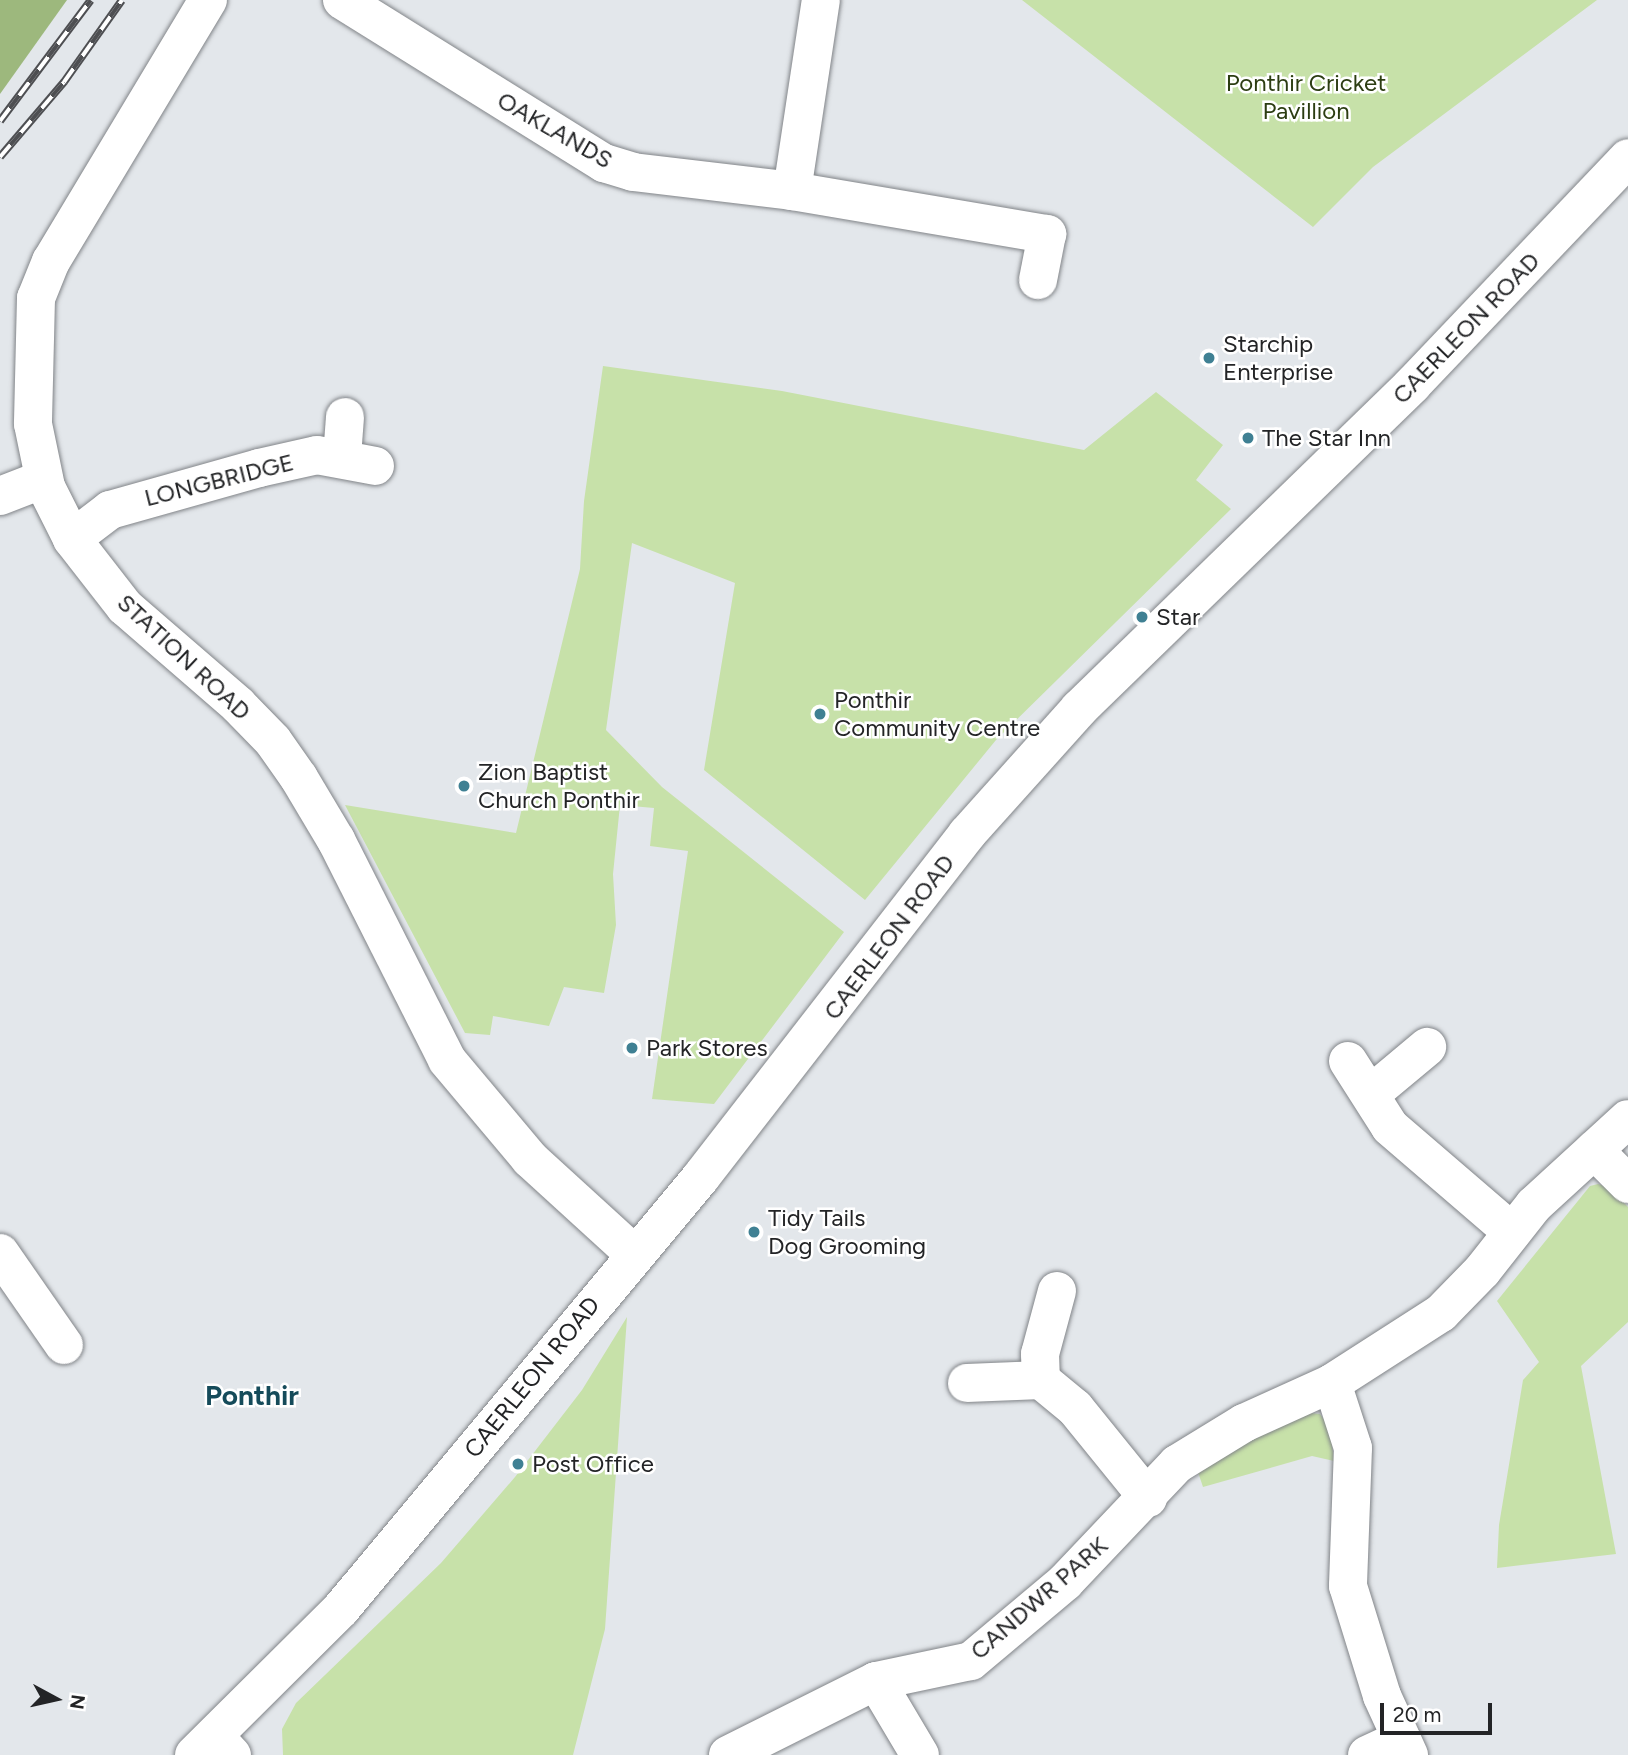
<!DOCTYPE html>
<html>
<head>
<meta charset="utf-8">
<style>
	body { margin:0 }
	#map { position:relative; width:1628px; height:1755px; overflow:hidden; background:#e3e7eb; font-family:Figtree,sans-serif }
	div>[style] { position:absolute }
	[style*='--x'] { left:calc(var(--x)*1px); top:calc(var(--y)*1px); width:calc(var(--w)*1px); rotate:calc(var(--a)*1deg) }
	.green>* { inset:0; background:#c7e1a9 }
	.forest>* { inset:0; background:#9db87d }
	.roads { filter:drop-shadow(0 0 2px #818488) drop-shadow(0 0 2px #818488) }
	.minor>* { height:38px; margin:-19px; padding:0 19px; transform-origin:19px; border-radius:19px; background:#fff }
	.secondary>* { height:38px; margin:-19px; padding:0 19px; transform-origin:19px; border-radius:19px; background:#fff }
	.rail>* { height:8px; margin-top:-4px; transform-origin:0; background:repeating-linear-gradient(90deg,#fff 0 16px,#4e4f52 0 32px); box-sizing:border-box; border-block:2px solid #4e4f52 }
	.dots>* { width:19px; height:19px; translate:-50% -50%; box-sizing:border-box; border:4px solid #fff; border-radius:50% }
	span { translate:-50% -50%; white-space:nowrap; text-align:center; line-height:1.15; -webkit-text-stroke:5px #fff; paint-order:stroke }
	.park-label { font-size:24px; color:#2c3d12 }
	.street-label { font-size:24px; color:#232426 }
	.poi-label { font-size:24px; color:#232426 }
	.left { translate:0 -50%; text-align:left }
	.quarter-label { font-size:28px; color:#154b5a; font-weight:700 }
	.north { position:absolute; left:21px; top:1664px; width:70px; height:70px; -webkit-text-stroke:5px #fff; paint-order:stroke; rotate:98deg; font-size:19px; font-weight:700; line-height:28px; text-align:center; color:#232426 }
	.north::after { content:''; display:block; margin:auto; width:24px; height:32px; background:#232426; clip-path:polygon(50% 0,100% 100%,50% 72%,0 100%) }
	.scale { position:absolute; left:1380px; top:1703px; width:112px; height:32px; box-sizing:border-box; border:4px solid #232426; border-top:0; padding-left:9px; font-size:21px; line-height:24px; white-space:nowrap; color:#232426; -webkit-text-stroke:5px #fff; paint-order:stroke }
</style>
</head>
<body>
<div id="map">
	<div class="green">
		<div style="clip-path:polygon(1022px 0,1597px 0,1373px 167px,1313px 227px)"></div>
		<div style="clip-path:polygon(603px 366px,782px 391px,1084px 450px,1156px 392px,1223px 445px,1196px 480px,1231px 509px,996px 740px,865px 900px,704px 770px,735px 583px,632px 543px,606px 730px,662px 787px,844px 932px,714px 1104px,652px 1099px,688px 851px,650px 846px,654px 808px,620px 805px,613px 874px,616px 925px,604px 993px,564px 987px,549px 1026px,493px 1016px,490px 1035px,465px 1033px,345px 805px,516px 833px,580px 569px,584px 501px)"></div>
		<div style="clip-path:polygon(1598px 1184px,1609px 1187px,1628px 1207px,1628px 1322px,1581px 1366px,1616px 1554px,1497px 1568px,1499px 1525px,1523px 1380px,1539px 1362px,1497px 1301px,1590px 1186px)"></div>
		<div style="clip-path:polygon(627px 1317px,605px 1629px,573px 1755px,283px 1755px,282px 1729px,296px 1703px,441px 1563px,515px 1477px,582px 1390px)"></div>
		<div style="clip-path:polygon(1301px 1412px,1320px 1414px,1330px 1428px,1334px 1461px,1312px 1456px,1203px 1487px,1197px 1469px)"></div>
	</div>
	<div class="forest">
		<div style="clip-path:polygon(0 0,67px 0,0 94px)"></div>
	</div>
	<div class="roads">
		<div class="minor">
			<div style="--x:208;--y:0;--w:305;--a:121"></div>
			<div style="--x:51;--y:261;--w:40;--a:112"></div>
			<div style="--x:36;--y:298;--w:126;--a:91.4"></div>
			<div style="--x:33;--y:424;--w:64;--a:78.3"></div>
			<div style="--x:46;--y:487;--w:58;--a:63.4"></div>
			<div style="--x:72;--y:539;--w:86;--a:52.1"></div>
			<div style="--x:125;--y:607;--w:150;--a:40.9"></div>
			<div style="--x:238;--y:705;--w:50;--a:45.8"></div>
			<div style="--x:273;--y:741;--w:45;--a:54.9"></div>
			<div style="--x:299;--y:778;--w:72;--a:59.2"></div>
			<div style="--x:336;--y:840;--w:246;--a:63.2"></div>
			<div style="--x:447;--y:1060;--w:129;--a:50"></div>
			<div style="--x:530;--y:1159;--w:139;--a:42.4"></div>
			<div style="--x:342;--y:0;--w:309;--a:31.9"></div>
			<div style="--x:604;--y:163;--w:30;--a:17"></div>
			<div style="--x:633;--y:172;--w:160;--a:6.8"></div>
			<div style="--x:792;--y:191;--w:259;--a:9.6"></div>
			<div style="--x:1047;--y:234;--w:47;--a:101.1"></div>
			<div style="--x:792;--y:191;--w:193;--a:-81.4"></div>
			<div style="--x:342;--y:457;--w:40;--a:-85.7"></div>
			<div style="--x:0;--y:496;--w:47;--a:-21.1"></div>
			<div style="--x:72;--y:539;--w:48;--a:-37.3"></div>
			<div style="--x:110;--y:510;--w:155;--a:-15.7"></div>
			<div style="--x:259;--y:468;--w:59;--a:-12.6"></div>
			<div style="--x:317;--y:455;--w:59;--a:10.7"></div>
			<div style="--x:1348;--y:1061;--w:78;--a:57.5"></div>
			<div style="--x:1390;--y:1127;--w:161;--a:40.7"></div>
			<div style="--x:1372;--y:1093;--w:72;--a:-39.9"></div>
			<div style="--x:1594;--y:1150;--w:48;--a:45"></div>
			<div style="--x:0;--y:1253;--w:112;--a:55.2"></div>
			<div style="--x:1057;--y:1291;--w:65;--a:105.1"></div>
			<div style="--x:1040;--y:1354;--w:26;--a:88"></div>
			<div style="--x:1041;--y:1380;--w:44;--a:39.5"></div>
			<div style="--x:1075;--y:1408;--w:116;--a:51"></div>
			<div style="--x:967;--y:1383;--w:74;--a:-2.3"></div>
			<div style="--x:1332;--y:1383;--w:68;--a:72.1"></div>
			<div style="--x:1353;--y:1448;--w:138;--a:92.1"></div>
			<div style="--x:1348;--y:1586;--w:115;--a:72.8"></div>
			<div style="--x:1382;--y:1696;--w:65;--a:65.4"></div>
			<div style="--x:876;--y:1681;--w:86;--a:59.3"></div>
			<div style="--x:215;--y:1737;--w:25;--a:47"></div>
			<div style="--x:728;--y:1755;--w:165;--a:-26.6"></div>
			<div style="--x:876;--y:1681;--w:97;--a:-11.9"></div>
			<div style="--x:971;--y:1661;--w:123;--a:-40"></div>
			<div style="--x:1065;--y:1582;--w:163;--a:-46.5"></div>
			<div style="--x:1177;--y:1464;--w:79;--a:-31.5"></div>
			<div style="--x:1244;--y:1423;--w:97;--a:-24.4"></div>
			<div style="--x:1332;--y:1383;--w:130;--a:-32.7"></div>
			<div style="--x:1441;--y:1313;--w:59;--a:-45.7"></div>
			<div style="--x:1482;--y:1271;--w:84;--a:-51.8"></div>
			<div style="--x:1534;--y:1205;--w:127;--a:-42.5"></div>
			<div style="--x:1367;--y:1755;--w:38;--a:-25"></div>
		</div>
		<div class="secondary">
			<div style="--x:194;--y:1755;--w:207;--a:-44.8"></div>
			<div style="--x:341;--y:1609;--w:562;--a:-50.19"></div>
			<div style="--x:701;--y:1177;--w:434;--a:-52.2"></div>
			<div style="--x:967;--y:834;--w:168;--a:-48.1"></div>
			<div style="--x:1079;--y:709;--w:465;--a:-44.2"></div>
			<div style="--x:1412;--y:385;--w:313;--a:-46.4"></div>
		</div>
	</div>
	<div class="rail">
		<div style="--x:0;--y:121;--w:151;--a:-53.1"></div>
		<div style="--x:0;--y:157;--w:99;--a:-49.5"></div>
		<div style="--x:64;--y:82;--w:100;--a:-54.7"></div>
	</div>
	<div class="dots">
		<div style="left:1209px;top:358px;background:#3f8093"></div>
		<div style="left:1248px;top:438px;background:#3f8093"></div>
		<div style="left:1142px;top:617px;background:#3f8093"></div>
		<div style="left:820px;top:714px;background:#3f8093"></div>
		<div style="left:464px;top:786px;background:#3f8093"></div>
		<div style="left:632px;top:1048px;background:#3f8093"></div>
		<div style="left:754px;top:1232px;background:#3f8093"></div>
		<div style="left:518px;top:1464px;background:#3f8093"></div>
	</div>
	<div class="park-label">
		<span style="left:1306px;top:97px">Ponthir Cricket<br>Pavillion</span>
	</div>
	<div class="street-label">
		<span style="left:555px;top:130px;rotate:30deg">OAKLANDS</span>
		<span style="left:1466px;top:328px;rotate:-46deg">CAERLEON ROAD</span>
		<span style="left:219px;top:480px;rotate:-14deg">LONGBRIDGE</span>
		<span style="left:184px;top:657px;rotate:43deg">STATION ROAD</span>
		<span style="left:889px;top:937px;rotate:-53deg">CAERLEON ROAD</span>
		<span style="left:532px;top:1377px;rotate:-51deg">CAERLEON ROAD</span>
		<span style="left:1039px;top:1598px;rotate:-41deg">CANDWR PARK</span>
	</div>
	<div class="poi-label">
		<span class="left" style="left:1223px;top:358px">Starchip<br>Enterprise</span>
		<span class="left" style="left:1262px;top:438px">The Star Inn</span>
		<span class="left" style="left:1156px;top:617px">Star</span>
		<span class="left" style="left:834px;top:714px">Ponthir<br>Community Centre</span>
		<span class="left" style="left:478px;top:786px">Zion Baptist<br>Church Ponthir</span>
		<span class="left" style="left:646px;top:1048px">Park Stores</span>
		<span class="left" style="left:768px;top:1232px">Tidy Tails<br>Dog Grooming</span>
		<span class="left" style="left:532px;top:1464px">Post Office</span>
	</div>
	<div class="quarter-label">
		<span style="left:252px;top:1395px">Ponthir</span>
	</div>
	<div class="north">N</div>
	<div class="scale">20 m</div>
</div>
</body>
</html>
